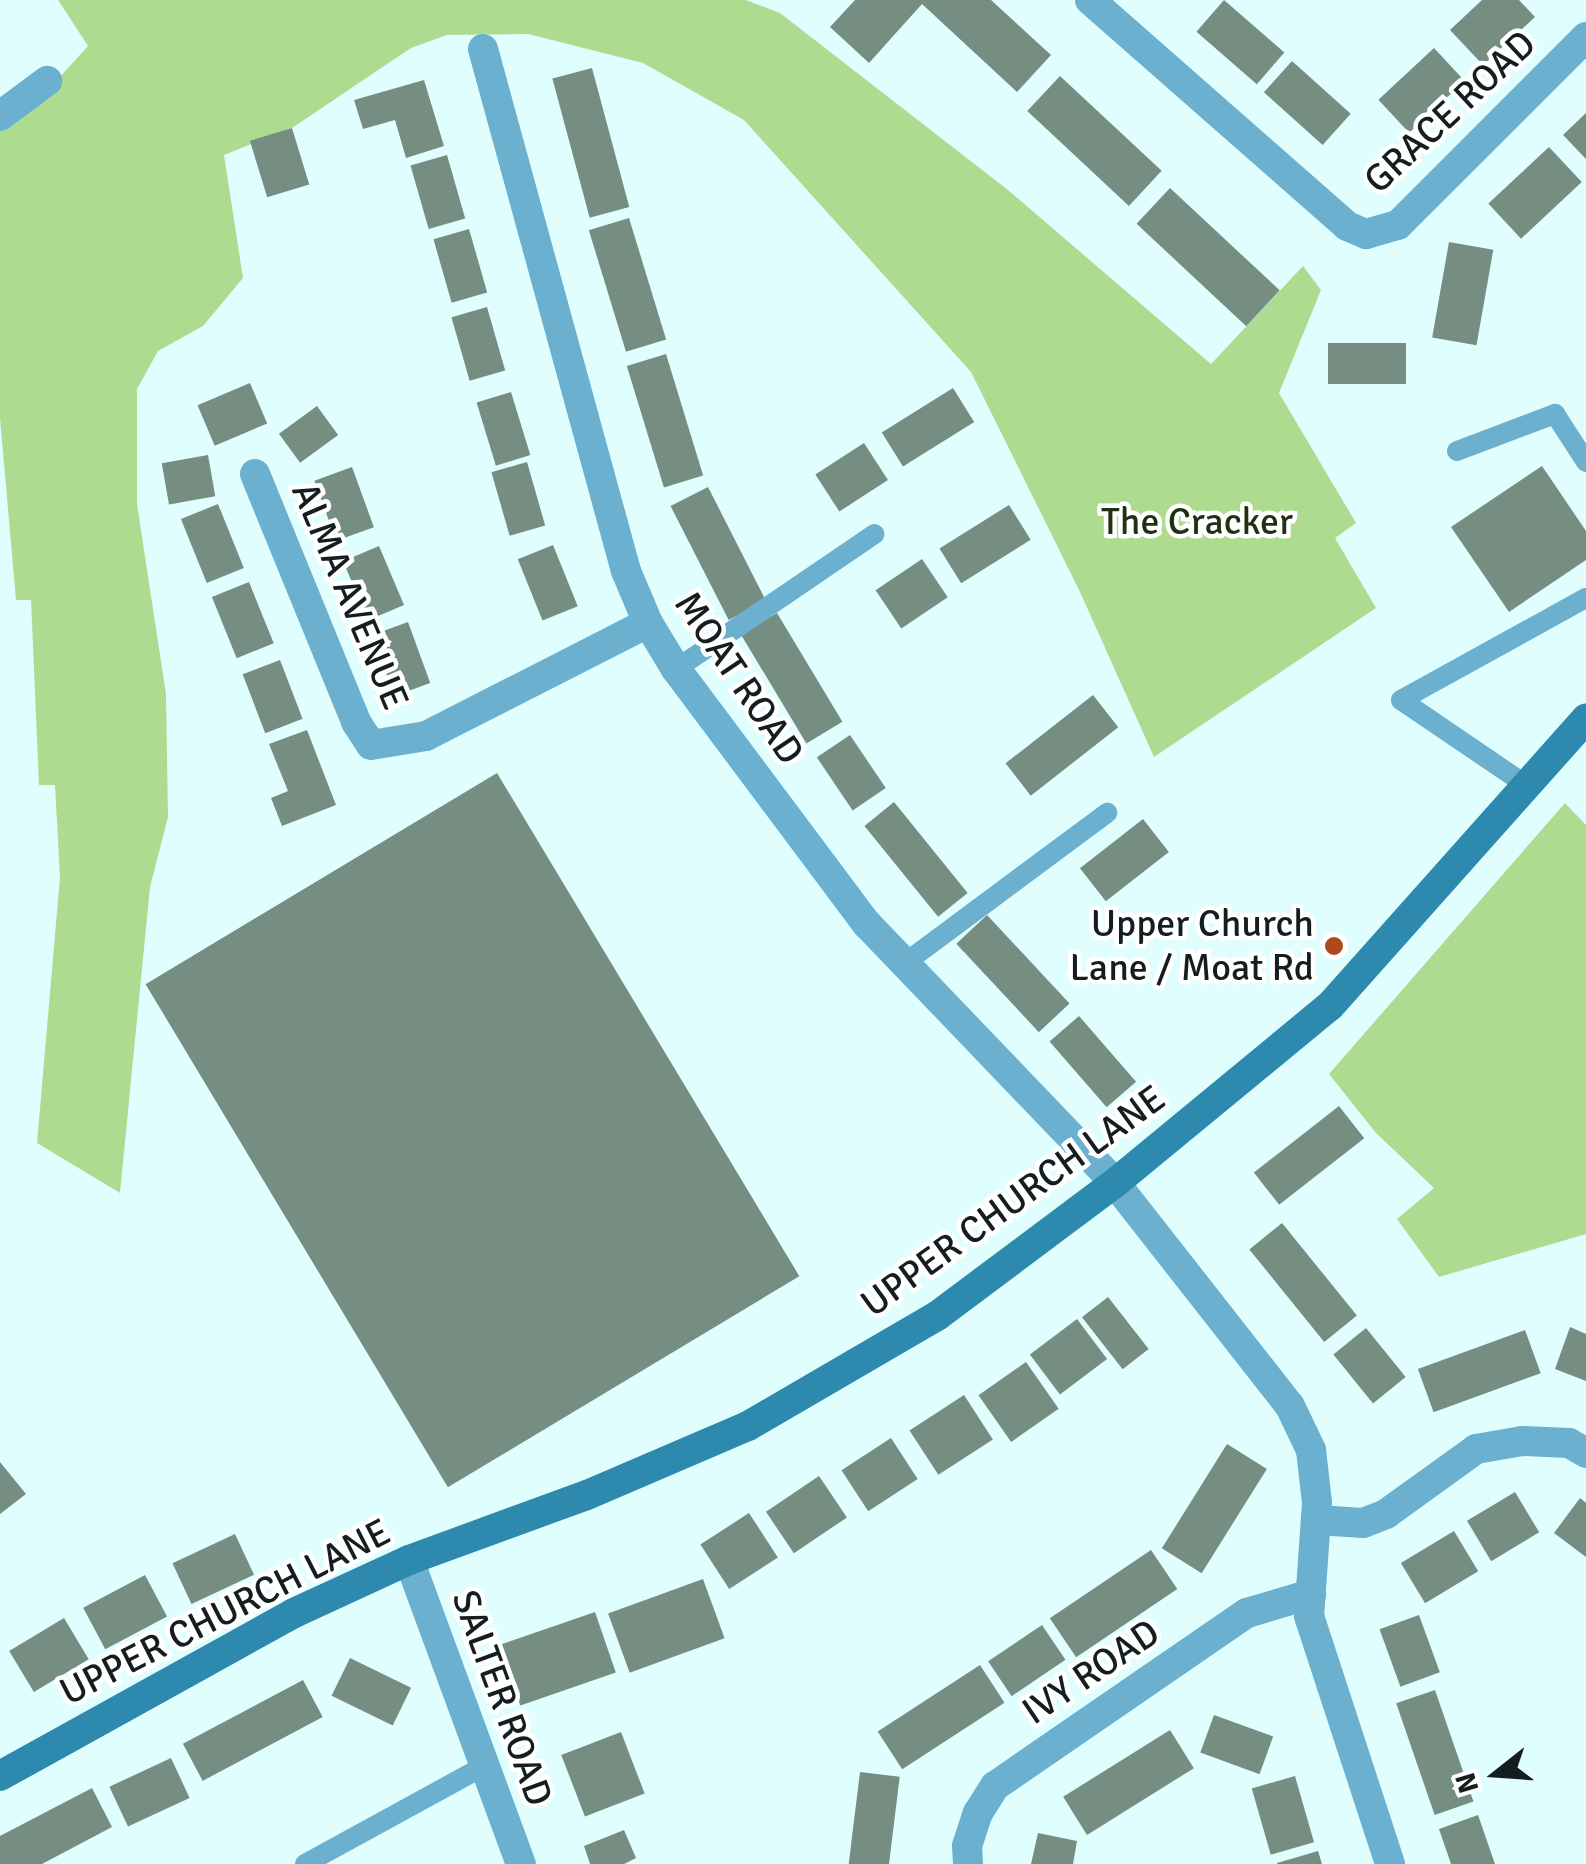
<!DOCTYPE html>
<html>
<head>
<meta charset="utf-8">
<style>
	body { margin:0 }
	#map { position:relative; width:1586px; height:1864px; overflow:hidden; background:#e0fefe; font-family:Signika,sans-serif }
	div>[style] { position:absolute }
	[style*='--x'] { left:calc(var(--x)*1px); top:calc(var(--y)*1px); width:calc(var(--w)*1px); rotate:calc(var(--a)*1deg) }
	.green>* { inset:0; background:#addc91 }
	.building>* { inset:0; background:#768d82; transform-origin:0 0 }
	.lane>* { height:20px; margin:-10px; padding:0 10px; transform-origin:10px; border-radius:10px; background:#6bb0ce }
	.street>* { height:30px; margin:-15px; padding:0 15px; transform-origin:15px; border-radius:15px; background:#6bb0ce }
	.secondary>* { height:30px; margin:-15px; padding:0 15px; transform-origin:15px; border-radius:15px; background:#2d89ad }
	.dots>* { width:28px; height:28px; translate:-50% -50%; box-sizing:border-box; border:5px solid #fff; border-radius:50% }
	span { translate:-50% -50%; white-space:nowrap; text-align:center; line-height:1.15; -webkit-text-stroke:9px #fff; paint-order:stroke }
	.street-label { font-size:38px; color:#141e1e }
	.park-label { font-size:38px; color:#1e3211 }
	.poi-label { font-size:38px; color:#141e1e }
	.right { translate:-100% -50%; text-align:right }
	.north { position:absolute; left:1446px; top:1724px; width:100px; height:100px; -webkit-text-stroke:8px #fff; paint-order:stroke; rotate:253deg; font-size:28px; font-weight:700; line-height:40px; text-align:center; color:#141e1e }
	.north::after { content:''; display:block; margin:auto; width:35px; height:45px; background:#141e1e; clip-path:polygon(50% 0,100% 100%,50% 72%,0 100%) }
</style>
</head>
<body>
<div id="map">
	<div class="green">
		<div style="clip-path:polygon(58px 0,746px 0,780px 13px,1008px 190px,1211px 364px,1303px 266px,1321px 290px,1279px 393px,1356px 523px,1335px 538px,1376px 608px,1154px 757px,1080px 592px,971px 372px,744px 120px,643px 63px,528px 34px,447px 35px,411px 48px,292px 128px,224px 155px,243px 278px,203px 326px,158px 351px,137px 389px,137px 504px,166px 694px,168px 817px,150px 887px,120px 1193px,37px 1143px,60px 877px,55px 785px,39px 785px,31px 600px,16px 600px,0 418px,0 131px,49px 89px,88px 46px)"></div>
		<div style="clip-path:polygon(1565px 803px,1586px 825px,1586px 1234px,1439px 1277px,1397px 1219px,1434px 1188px,1376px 1133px,1329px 1074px)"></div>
	</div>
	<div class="building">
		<div style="clip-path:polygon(855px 0,991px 0,1051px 55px,1017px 92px,922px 4px,869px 63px,830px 27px)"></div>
		<div style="left:1224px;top:0;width:80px;height:42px;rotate:41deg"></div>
		<div style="clip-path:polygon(1482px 0,1519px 0,1535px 17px,1483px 65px,1450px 30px)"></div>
		<div style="left:1434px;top:48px;width:45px;height:76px;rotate:47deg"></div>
		<div style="left:1292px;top:61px;width:79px;height:42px;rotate:42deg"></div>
		<div style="left:592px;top:68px;width:144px;height:41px;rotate:75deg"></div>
		<div style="left:1060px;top:76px;width:139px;height:48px;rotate:43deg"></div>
		<div style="clip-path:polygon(424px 80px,444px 146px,406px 158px,395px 120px,363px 129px,354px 100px)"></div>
		<div style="clip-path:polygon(1586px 113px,1586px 159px,1563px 135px)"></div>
		<div style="left:292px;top:128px;width:59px;height:44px;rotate:73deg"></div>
		<div style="left:1549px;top:147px;width:48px;height:83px;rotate:47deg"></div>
		<div style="left:447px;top:155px;width:66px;height:38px;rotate:74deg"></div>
		<div style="left:1170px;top:188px;width:150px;height:49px;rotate:43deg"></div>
		<div style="left:629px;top:218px;width:127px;height:42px;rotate:73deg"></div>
		<div style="left:469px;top:229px;width:66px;height:37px;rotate:74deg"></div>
		<div style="left:1449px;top:242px;width:45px;height:97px;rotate:10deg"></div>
		<div style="left:487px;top:307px;width:66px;height:37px;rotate:74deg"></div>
		<div style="left:1328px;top:343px;width:78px;height:41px"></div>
		<div style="left:666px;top:354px;width:127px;height:41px;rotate:73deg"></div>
		<div style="left:250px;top:383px;width:44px;height:57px;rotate:67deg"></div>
		<div style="left:953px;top:388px;width:40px;height:84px;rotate:58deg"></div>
		<div style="left:511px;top:392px;width:66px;height:36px;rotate:73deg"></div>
		<div style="left:317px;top:406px;width:36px;height:47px;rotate:54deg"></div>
		<div style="left:864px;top:443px;width:44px;height:58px;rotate:57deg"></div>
		<div style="left:208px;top:455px;width:42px;height:47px;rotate:80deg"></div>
		<div style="left:527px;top:462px;width:66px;height:37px;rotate:74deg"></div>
		<div style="clip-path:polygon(1542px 466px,1586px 531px,1586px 560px,1509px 612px,1451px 527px)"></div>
		<div style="left:352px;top:467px;width:64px;height:40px;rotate:70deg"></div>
		<div style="left:708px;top:487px;width:128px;height:42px;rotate:63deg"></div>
		<div style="left:218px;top:504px;width:69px;height:40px;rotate:68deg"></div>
		<div style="left:1009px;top:505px;width:41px;height:82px;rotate:58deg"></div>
		<div style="left:553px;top:545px;width:66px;height:38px;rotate:68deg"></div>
		<div style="left:379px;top:546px;width:64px;height:39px;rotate:67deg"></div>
		<div style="left:922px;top:559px;width:46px;height:56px;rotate:56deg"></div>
		<div style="left:249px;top:582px;width:66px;height:40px;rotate:68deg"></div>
		<div style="left:777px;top:613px;width:127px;height:42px;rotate:59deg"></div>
		<div style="left:408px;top:622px;width:65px;height:38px;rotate:70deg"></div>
		<div style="left:280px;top:660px;width:63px;height:40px;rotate:69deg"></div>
		<div style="left:1093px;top:695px;width:41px;height:111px;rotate:52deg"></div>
		<div style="clip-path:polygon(307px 730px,336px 805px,282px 826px,271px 798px,288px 791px,269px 744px)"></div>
		<div style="left:850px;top:735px;width:64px;height:40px;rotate:56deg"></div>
		<div style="left:497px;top:773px;width:587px;height:410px;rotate:59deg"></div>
		<div style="left:894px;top:802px;width:117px;height:38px;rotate:51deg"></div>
		<div style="left:1143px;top:819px;width:42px;height:80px;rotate:52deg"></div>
		<div style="left:987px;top:915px;width:121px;height:42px;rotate:47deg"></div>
		<div style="left:1079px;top:1016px;width:87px;height:39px;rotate:49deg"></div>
		<div style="left:1339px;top:1106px;width:41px;height:108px;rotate:52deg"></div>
		<div style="left:1282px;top:1223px;width:119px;height:42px;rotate:51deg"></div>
		<div style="left:1108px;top:1297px;width:66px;height:33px;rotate:52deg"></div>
		<div style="left:1077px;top:1319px;width:50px;height:59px;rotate:53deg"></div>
		<div style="clip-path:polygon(1570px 1327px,1586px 1334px,1586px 1381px,1555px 1369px)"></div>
		<div style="left:1366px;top:1328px;width:63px;height:42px;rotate:51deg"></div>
		<div style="left:1525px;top:1330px;width:46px;height:114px;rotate:70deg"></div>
		<div style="left:1026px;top:1362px;width:57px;height:58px;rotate:55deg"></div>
		<div style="left:964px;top:1395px;width:53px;height:65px;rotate:57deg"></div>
		<div style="left:891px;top:1438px;width:49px;height:59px;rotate:57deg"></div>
		<div style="left:1227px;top:1444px;width:47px;height:123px;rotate:32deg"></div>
		<div style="clip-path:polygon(0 1462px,26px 1494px,0 1514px)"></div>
		<div style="left:819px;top:1476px;width:50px;height:64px;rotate:56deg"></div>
		<div style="left:1515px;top:1492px;width:47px;height:56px;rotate:59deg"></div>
		<div style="clip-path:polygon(1580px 1498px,1586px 1503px,1586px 1557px,1554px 1533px)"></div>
		<div style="left:749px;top:1513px;width:53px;height:58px;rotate:57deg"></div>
		<div style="left:1454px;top:1531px;width:47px;height:62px;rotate:59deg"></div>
		<div style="left:235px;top:1534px;width:45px;height:69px;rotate:65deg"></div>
		<div style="left:1151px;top:1550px;width:47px;height:122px;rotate:56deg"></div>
		<div style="left:145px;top:1575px;width:47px;height:70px;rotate:62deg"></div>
		<div style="left:703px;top:1579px;width:63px;height:101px;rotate:70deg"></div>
		<div style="left:595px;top:1612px;width:64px;height:101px;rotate:71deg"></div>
		<div style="left:1419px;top:1615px;width:61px;height:42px;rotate:70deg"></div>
		<div style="left:64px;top:1618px;width:48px;height:64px;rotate:59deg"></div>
		<div style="left:1042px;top:1625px;width:42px;height:65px;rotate:56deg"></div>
		<div style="left:350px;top:1658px;width:68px;height:42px;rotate:26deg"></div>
		<div style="left:980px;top:1665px;width:45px;height:122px;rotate:57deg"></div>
		<div style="left:303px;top:1680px;width:42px;height:136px;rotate:62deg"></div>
		<div style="left:1435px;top:1690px;width:118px;height:41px;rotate:71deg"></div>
		<div style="left:1214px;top:1715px;width:63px;height:40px;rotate:20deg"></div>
		<div style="left:1170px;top:1730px;width:45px;height:126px;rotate:58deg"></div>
		<div style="left:621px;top:1732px;width:66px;height:64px;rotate:69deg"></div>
		<div style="left:171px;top:1758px;width:44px;height:68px;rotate:65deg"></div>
		<div style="left:860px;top:1772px;width:40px;height:93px;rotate:7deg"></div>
		<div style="left:1295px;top:1776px;width:69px;height:45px;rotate:74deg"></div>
		<div style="clip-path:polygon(92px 1788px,112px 1827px,42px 1864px,0 1864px,0 1836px)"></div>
		<div style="clip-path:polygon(1478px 1815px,1495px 1864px,1451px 1864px,1439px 1829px)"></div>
		<div style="clip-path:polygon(624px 1830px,636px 1858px,624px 1864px,590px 1864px,584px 1846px)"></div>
		<div style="clip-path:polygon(1038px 1833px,1077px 1841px,1073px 1864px,1031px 1864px)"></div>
		<div style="clip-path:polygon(1318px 1851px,1322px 1864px,1277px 1864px,1277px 1863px)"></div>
	</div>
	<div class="lane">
		<div style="--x:1457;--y:451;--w:105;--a:-20.7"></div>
		<div style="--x:1555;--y:414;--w:57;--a:57.1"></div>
		<div style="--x:676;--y:669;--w:240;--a:-34.2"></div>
		<div style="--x:1526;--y:785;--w:151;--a:-145.8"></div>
		<div style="--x:1401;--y:700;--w:211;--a:-28.9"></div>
		<div style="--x:905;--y:963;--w:252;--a:-36.6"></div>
		<div style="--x:305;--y:1864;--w:204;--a:-28.7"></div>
	</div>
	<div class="street">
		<div style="--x:1090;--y:0;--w:342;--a:41.3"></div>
		<div style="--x:1347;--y:226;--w:21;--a:23"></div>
		<div style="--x:1366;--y:234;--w:33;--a:-16"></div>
		<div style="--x:1398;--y:225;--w:266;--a:-45"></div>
		<div style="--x:483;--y:49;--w:541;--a:74.68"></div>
		<div style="--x:626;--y:571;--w:56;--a:67.1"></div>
		<div style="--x:648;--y:623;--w:54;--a:58.7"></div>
		<div style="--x:676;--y:669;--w:319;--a:53.2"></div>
		<div style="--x:867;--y:924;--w:359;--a:46.2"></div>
		<div style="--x:1115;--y:1183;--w:283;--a:51.9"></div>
		<div style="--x:1290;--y:1406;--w:49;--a:64.5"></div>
		<div style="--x:1311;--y:1450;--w:53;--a:83.5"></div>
		<div style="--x:1317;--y:1503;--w:113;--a:94"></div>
		<div style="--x:1309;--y:1616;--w:261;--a:71.9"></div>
		<div style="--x:0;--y:116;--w:59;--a:-36.7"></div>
		<div style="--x:255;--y:474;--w:268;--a:67.8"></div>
		<div style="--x:356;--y:722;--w:27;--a:57"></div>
		<div style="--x:371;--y:745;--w:56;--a:-9.3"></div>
		<div style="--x:426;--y:736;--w:249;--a:-27"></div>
		<div style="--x:1317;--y:1520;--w:46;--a:3.7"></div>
		<div style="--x:1363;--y:1523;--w:25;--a:-21"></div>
		<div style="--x:1386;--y:1514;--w:111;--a:-35.8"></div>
		<div style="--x:1476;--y:1449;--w:47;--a:-9.9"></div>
		<div style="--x:1522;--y:1441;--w:47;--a:2.4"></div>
		<div style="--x:1569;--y:1443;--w:20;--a:30"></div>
		<div style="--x:409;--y:1560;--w:324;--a:69.8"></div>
		<div style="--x:968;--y:1864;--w:18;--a:-93"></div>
		<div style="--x:967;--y:1846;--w:35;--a:-72"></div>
		<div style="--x:978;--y:1813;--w:32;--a:-58"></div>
		<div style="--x:995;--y:1786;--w:306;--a:-34.5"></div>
		<div style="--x:1247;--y:1613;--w:67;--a:-16.5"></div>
	</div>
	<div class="secondary">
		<div style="--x:0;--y:1776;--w:336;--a:-29"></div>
		<div style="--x:294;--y:1613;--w:127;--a:-24.7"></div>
		<div style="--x:409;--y:1560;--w:189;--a:-20.1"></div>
		<div style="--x:587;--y:1495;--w:175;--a:-23.2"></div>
		<div style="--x:748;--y:1426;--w:219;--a:-30.2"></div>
		<div style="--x:937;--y:1316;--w:222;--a:-36.8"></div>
		<div style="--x:1115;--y:1183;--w:278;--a:-39.5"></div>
		<div style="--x:1330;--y:1006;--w:385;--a:-48.3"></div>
	</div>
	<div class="dots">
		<div style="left:1334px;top:946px;background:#ae481e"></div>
	</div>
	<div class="street-label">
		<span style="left:1450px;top:112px;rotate:-43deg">GRACE ROAD</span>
		<span style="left:350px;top:596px;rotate:67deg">ALMA AVENUE</span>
		<span style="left:739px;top:678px;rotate:56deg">MOAT ROAD</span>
		<span style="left:1013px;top:1201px;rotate:-36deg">UPPER CHURCH LANE</span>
		<span style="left:225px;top:1612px;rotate:-27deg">UPPER CHURCH LANE</span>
		<span style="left:1091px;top:1672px;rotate:-34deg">IVY ROAD</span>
		<span style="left:502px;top:1698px;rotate:70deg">SALTER ROAD</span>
	</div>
	<div class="park-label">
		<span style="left:1197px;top:522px">The Cracker</span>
	</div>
	<div class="poi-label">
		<span class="right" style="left:1314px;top:946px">Upper Church<br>Lane / Moat Rd</span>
	</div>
	<div class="north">N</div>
</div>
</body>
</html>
